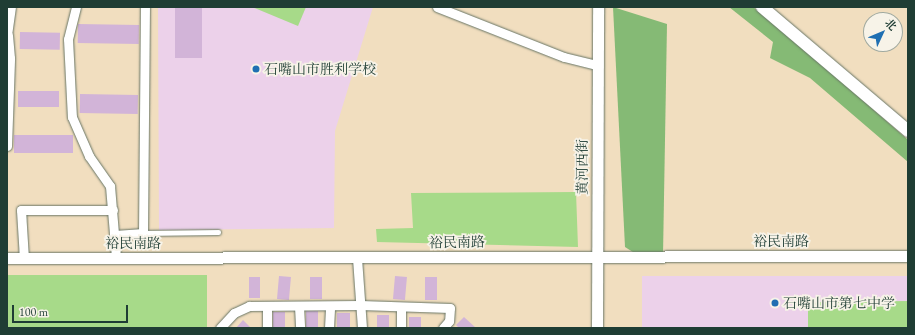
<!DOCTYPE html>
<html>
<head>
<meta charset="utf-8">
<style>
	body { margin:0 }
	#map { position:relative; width:915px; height:335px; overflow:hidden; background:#f1debf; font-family:"EB Garamond","Noto Serif SC",serif }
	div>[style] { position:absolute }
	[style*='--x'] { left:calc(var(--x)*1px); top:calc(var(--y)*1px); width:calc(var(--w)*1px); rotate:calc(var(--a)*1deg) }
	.built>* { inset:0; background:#ecd1ea; transform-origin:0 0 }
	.green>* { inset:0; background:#a7da89; transform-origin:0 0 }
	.forest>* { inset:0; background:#85ba75 }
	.building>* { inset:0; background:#d2b4d8; transform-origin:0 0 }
	.roads { filter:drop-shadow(0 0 1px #687565) drop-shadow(0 0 1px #687565) }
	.service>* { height:4.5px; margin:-2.25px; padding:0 2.25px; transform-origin:2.25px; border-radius:2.25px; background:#fff }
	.minor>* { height:9px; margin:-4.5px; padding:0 4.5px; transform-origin:4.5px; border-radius:4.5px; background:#fff }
	.tertiary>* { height:11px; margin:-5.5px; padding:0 5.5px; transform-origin:5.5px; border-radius:5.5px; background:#fff }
	.secondary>* { height:12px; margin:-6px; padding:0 6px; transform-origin:6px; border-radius:6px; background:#fff }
	.dots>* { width:11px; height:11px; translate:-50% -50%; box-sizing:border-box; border:2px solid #f7f3e8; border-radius:50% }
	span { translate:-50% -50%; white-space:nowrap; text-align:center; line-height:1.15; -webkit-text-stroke:3.5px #f7f3e8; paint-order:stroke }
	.poi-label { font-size:14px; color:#1f3d34 }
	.left { translate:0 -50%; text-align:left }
	.street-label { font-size:14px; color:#1f3d34 }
	.frame { position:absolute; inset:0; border:8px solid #1f3d34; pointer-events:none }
	.north { position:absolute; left:863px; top:12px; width:40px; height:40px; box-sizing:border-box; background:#f7f3e8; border:1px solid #a1aaa0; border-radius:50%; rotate:46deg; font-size:11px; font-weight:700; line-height:16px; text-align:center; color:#1f3d34 }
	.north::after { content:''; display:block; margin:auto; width:14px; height:18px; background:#1f6fb2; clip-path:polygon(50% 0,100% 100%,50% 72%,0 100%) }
	.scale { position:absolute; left:12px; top:305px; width:116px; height:18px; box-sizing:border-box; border:2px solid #1f3d34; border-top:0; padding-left:5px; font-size:12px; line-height:14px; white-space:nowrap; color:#1f3d34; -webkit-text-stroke:3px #f7f3e8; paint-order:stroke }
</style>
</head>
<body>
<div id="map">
	<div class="built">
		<div style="clip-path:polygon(158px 7px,373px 7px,335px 131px,334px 228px,159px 230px)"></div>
		<div style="left:908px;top:276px;width:52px;height:266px;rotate:90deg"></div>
	</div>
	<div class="green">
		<div style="clip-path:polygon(252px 7px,306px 7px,298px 26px)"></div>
		<div style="clip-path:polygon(576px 192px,578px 247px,377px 242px,376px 229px,413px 228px,411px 193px)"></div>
		<div style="left:7px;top:275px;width:200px;height:53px"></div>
		<div style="clip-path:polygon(908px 301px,908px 328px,808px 328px,808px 306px,817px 302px)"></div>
	</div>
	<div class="forest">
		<div style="clip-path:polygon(613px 7px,667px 24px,663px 255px,636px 254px,625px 247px)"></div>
		<div style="clip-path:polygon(729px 7px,753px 7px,818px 61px,908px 140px,908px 162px,810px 78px,770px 58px,773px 42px)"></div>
	</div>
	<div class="building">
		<div style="left:175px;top:7px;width:27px;height:51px"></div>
		<div style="left:78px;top:24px;width:61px;height:19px;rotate:1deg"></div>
		<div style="left:20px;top:32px;width:40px;height:17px;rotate:1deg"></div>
		<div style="left:18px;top:91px;width:41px;height:16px"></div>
		<div style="left:80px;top:94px;width:58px;height:19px;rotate:1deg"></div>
		<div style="left:14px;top:135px;width:59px;height:18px"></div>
		<div style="left:279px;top:276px;width:12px;height:23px;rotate:5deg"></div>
		<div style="left:395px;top:276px;width:12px;height:23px;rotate:5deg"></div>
		<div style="left:249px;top:277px;width:11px;height:21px"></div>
		<div style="left:310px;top:277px;width:12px;height:22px"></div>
		<div style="left:425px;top:277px;width:12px;height:23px"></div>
		<div style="left:306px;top:311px;width:12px;height:17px"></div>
		<div style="left:273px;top:312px;width:12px;height:16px"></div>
		<div style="left:337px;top:313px;width:13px;height:15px"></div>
		<div style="left:377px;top:315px;width:12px;height:13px"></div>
		<div style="left:409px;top:317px;width:12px;height:11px"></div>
		<div style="clip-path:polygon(464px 317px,476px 328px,459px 328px,456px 325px)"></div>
		<div style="clip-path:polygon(243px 320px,251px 328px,236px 328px)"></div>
	</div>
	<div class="roads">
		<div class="service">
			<div style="--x:143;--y:233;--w:75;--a:-0.8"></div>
		</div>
		<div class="minor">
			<div style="--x:76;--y:7;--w:33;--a:104"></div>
			<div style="--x:68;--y:39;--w:78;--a:87.1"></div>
			<div style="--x:72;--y:117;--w:43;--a:66.4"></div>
			<div style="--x:89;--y:156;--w:37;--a:55"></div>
			<div style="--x:110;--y:186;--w:72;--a:85.2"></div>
			<div style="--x:437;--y:7;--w:136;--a:21.5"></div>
			<div style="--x:564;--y:57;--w:34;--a:14"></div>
			<div style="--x:7;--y:35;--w:28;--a:-82"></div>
			<div style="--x:7;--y:146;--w:88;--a:-88"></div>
			<div style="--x:10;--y:58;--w:23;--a:-95"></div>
			<div style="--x:115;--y:235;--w:28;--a:-4"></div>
			<div style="--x:143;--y:233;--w:226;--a:-89.5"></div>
			<div style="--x:357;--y:258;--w:70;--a:85.9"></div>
			<div style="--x:24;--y:259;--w:49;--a:-93.5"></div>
			<div style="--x:21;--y:210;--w:92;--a:0"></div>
			<div style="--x:299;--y:306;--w:22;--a:87"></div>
			<div style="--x:220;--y:328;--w:21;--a:-47"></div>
			<div style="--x:234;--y:313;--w:17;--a:-25"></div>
			<div style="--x:249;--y:306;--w:111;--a:-0.5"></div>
			<div style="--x:360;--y:305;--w:90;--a:1.9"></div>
			<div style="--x:450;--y:308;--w:13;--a:94"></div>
			<div style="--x:449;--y:321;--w:9;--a:131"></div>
			<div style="--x:267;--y:328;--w:22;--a:-90"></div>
			<div style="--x:329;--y:328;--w:22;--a:-87"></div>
			<div style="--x:401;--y:328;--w:21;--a:-90"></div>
		</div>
		<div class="tertiary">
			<div style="--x:7;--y:258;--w:901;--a:-0.13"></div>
			<div style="--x:597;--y:328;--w:321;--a:-89.8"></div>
		</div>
		<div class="secondary">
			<div style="--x:762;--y:7;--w:192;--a:40.3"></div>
		</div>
	</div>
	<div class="dots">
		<div style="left:256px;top:69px;background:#1f6fb2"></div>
		<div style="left:775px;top:303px;background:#1f6fb2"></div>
	</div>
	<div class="poi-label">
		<span class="left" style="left:264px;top:69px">石嘴山市胜利学校</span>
		<span class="left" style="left:783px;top:303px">石嘴山市第七中学</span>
	</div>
	<div class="street-label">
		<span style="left:582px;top:167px;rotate:-90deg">黄河西街</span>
		<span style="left:781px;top:241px">裕民南路</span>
		<span style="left:457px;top:242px;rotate:-1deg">裕民南路</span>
		<span style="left:133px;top:243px">裕民南路</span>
	</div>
	<div class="frame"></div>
	<div class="north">北</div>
	<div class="scale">100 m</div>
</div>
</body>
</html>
